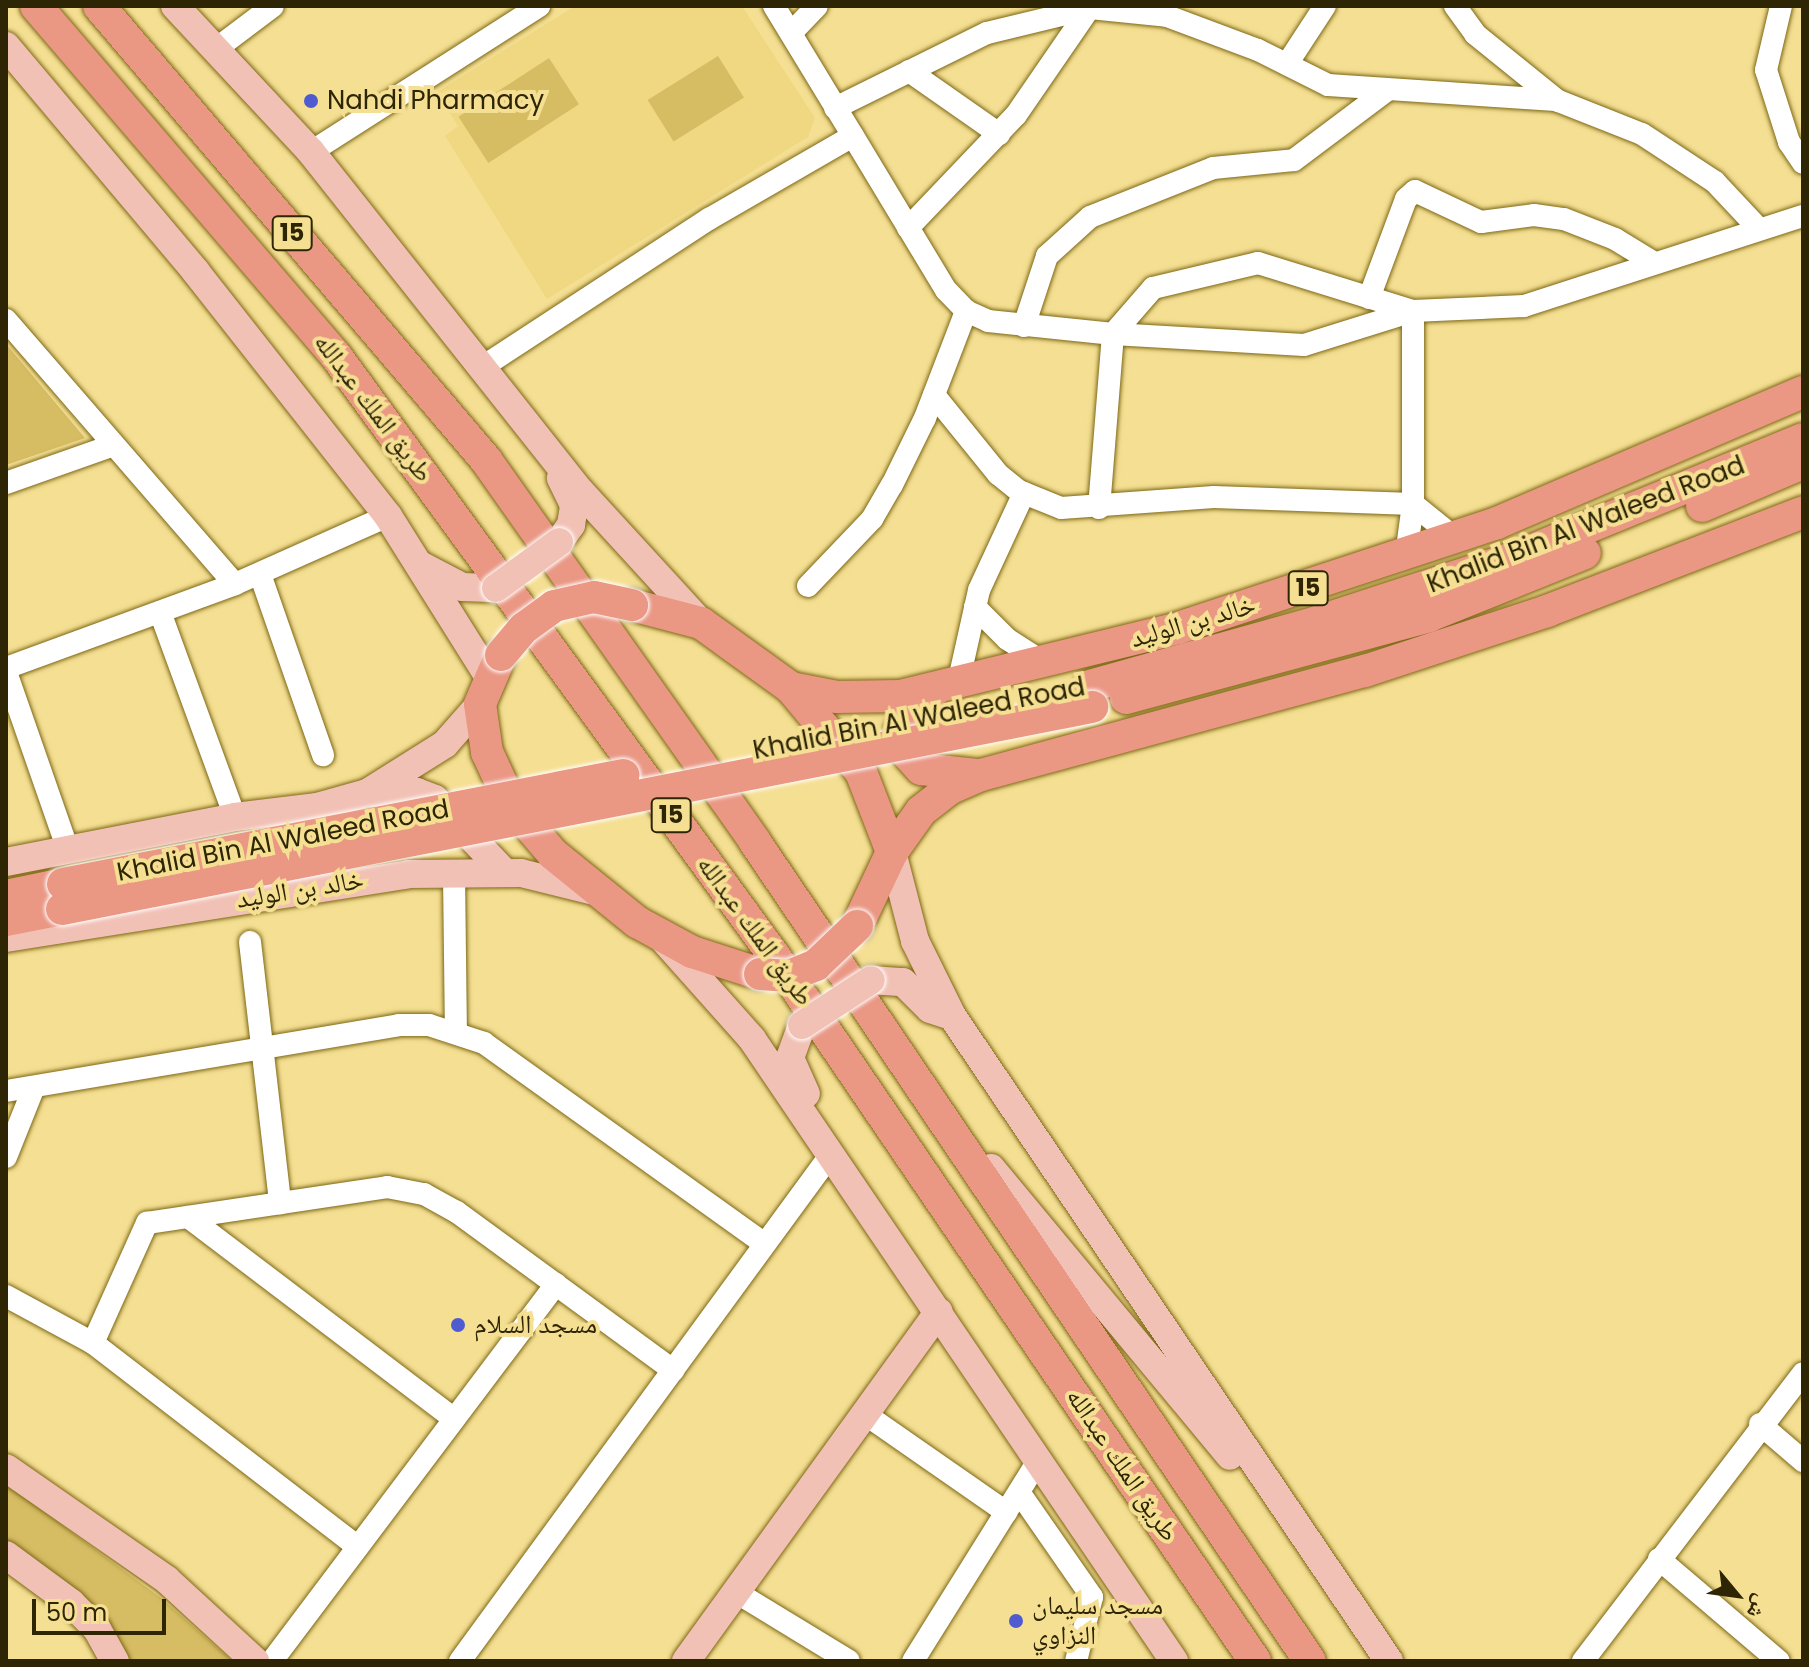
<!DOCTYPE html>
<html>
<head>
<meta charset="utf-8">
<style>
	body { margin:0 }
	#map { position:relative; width:1809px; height:1667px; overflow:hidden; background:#f5df92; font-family:Poppins,"Noto Naskh Arabic",sans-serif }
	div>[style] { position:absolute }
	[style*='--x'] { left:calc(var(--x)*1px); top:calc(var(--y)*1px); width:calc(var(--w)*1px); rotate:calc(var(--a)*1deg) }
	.built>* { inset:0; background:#f0d882 }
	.green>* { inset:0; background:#d6bc63; transform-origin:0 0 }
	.roads { filter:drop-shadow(0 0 2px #7d6816) drop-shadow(0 0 2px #7d6816) }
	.minor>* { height:22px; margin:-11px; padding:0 11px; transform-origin:11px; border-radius:11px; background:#fff }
	.major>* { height:28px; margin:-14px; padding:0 14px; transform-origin:14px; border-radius:14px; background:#f2c1b5 }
	.highway>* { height:32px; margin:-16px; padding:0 16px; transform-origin:16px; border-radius:16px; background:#ea9784 }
	.bridges { filter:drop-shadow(0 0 2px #fff) drop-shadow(0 0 2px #fff) }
	.major-bridge>* { height:28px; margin:-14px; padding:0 14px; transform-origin:14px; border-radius:14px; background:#f2c1b5 }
	.highway-bridge>* { height:32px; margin:-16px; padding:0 16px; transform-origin:16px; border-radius:16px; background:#ea9784 }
	.dots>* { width:22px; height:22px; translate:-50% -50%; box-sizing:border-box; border:4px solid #f5df92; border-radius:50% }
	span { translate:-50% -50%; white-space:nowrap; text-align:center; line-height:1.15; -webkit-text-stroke:8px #f5df92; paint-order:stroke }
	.shield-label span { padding:2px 6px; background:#f5df92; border:2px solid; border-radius:6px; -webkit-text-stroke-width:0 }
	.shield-label { font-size:24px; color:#2d2504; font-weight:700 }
	.poi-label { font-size:26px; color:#2d2504 }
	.left { translate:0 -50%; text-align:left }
	.street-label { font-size:26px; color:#2d2504 }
	.frame { position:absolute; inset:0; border:8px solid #2d2504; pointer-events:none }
	.north { position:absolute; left:1697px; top:1555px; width:80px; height:80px; -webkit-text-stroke:6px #f5df92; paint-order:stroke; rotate:119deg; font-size:22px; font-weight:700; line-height:32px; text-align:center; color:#2d2504 }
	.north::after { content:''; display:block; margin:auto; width:28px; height:36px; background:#2d2504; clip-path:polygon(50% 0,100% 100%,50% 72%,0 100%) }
	.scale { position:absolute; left:32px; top:1599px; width:134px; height:36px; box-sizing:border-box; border:4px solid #2d2504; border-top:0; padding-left:10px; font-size:24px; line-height:28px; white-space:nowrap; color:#2d2504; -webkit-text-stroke:6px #f5df92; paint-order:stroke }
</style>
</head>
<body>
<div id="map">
	<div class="built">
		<div style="clip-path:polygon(575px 6px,742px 6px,815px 118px,808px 137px,547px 299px,445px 136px,458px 126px,437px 92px)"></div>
	</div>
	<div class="green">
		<div style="left:718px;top:56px;width:49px;height:83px;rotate:58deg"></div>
		<div style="left:549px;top:58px;width:55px;height:108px;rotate:57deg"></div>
		<div style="clip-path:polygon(6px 344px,85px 438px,6px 465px)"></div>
		<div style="clip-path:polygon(6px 1484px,161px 1598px,232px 1661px,120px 1661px,87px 1606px,6px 1540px)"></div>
	</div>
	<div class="roads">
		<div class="minor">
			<div style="--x:774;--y:6;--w:152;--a:58.7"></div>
			<div style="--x:1455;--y:6;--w:34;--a:54"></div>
			<div style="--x:1475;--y:34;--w:107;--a:38.9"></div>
			<div style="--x:1781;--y:6;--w:66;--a:103.2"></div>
			<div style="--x:1766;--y:70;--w:76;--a:72.3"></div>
			<div style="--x:1789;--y:142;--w:25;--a:56"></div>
			<div style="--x:791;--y:33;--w:37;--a:-46"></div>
			<div style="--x:216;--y:49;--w:71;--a:-37"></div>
			<div style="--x:1287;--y:64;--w:69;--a:-56.8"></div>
			<div style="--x:909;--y:71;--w:110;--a:35"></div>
			<div style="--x:835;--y:108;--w:169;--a:-26.3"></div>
			<div style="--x:987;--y:33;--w:106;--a:-13.6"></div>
			<div style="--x:1090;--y:8;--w:77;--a:5.9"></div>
			<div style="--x:1167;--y:16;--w:97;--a:20.5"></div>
			<div style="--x:1258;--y:50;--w:78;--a:26.6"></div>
			<div style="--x:1328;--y:85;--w:228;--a:3.8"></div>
			<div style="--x:1556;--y:100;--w:92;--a:21.6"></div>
			<div style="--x:1642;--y:134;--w:87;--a:33.3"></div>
			<div style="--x:1715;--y:182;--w:64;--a:46.9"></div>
			<div style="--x:311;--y:152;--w:271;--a:-32.6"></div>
			<div style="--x:908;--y:228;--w:156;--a:-46.3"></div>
			<div style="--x:1016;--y:115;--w:132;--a:-55.5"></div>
			<div style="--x:1369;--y:298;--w:106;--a:-69.5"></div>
			<div style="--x:1406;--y:199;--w:12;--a:-42"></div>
			<div style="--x:1415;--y:191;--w:73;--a:25.2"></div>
			<div style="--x:1481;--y:222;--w:53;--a:-7.5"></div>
			<div style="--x:1534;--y:215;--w:30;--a:8"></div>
			<div style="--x:1564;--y:219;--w:55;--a:21.4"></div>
			<div style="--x:1615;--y:239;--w:44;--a:31.2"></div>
			<div style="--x:6;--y:320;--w:349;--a:49.1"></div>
			<div style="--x:1024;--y:326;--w:74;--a:-71.8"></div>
			<div style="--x:1047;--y:256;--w:58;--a:-42.2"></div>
			<div style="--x:1090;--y:217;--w:132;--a:-21.7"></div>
			<div style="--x:1213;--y:168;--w:81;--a:-5.6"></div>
			<div style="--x:1294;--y:160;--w:115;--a:-36.9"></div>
			<div style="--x:484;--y:366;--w:269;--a:-33.2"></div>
			<div style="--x:709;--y:219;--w:166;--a:-30"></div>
			<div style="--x:853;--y:136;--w:180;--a:58.9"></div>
			<div style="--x:946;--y:290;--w:29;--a:46"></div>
			<div style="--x:966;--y:311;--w:24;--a:24"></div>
			<div style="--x:988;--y:321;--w:126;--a:5.9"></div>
			<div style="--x:1113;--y:334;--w:191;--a:3.3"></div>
			<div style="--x:1304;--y:345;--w:114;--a:-17.3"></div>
			<div style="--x:1413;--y:311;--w:111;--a:-2.6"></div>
			<div style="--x:1524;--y:306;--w:293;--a:-17.9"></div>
			<div style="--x:934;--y:395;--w:102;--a:51"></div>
			<div style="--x:998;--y:474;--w:27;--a:39"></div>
			<div style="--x:1019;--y:491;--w:45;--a:22"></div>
			<div style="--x:1061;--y:508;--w:153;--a:-4.1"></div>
			<div style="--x:1214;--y:497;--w:199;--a:2"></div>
			<div style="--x:1413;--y:504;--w:54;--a:39"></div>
			<div style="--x:6;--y:483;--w:114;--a:-19.4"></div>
			<div style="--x:1099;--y:508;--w:175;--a:-85.4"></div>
			<div style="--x:1113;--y:334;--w:61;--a:-49"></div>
			<div style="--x:1153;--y:288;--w:108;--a:-13.4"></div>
			<div style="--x:1258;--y:263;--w:162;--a:17.2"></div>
			<div style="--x:1413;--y:311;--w:193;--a:90"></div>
			<div style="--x:1413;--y:504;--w:52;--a:97.7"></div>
			<div style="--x:260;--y:574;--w:192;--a:70.8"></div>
			<div style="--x:808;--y:586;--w:93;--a:-46.3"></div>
			<div style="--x:872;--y:519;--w:39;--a:-60"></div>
			<div style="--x:892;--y:485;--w:75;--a:-63.8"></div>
			<div style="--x:925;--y:418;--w:115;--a:-69"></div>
			<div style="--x:975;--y:607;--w:45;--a:45"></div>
			<div style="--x:1007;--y:639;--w:43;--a:32.6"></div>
			<div style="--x:160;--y:612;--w:218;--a:69.9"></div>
			<div style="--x:6;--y:668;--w:244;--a:-20.1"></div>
			<div style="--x:235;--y:584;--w:167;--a:-24"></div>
			<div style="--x:6;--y:672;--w:188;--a:70.8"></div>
			<div style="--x:958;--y:684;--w:96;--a:-77.4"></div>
			<div style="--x:979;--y:590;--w:107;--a:-65.1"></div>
			<div style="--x:454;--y:874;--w:157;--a:89.3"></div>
			<div style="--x:250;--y:942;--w:263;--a:83.4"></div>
			<div style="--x:6;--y:1091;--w:399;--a:-9.5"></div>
			<div style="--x:399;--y:1025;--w:30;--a:0"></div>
			<div style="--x:429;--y:1025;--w:58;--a:18.1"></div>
			<div style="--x:484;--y:1043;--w:345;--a:35.6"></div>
			<div style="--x:6;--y:1157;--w:75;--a:-68.2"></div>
			<div style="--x:188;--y:1217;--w:334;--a:37.2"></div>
			<div style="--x:6;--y:1296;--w:99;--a:28.4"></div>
			<div style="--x:93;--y:1343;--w:334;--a:37.6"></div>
			<div style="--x:93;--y:1343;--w:132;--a:-65.8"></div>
			<div style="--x:147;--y:1223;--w:243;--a:-8.5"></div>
			<div style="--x:387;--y:1187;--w:38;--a:11"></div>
			<div style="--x:424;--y:1194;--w:38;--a:29"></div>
			<div style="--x:457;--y:1212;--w:268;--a:36.2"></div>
			<div style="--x:865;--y:1414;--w:172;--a:34.8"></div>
			<div style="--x:1760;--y:1424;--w:57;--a:40.7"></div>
			<div style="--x:1019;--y:1492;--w:128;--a:55.2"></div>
			<div style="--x:1092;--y:1597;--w:66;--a:104"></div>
			<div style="--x:1659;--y:1559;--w:157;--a:40.4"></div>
			<div style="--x:736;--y:1592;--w:132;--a:31.4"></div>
			<div style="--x:272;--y:1661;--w:472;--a:-53"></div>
			<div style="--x:460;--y:1661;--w:628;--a:-53.8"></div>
			<div style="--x:913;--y:1661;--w:236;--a:-58"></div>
			<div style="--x:1583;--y:1661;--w:362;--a:-52.6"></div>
		</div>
		<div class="major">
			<div style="--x:175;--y:6;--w:200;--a:47"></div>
			<div style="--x:311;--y:152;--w:433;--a:51.6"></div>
			<div style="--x:580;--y:491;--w:179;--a:47.5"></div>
			<div style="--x:6;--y:46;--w:295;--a:49.9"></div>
			<div style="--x:196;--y:272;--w:310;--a:51.8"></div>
			<div style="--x:388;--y:516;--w:190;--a:57.9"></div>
			<div style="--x:559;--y:542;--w:21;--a:-55"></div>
			<div style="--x:571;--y:525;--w:20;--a:-81"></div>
			<div style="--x:574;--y:505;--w:30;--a:-116"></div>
			<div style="--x:420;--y:565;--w:47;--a:27.6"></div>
			<div style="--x:462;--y:587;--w:34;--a:2"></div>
			<div style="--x:367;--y:793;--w:50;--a:-1.1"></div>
			<div style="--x:417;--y:792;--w:19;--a:21"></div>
			<div style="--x:435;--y:799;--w:100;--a:46.6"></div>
			<div style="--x:892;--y:852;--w:92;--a:75.5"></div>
			<div style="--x:915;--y:941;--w:84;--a:63.7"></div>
			<div style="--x:952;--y:1016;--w:779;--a:55.88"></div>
			<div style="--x:6;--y:862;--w:233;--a:-11.1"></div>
			<div style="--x:235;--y:817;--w:83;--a:-7"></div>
			<div style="--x:317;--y:807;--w:52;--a:-15.6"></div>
			<div style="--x:367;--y:793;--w:92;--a:-32.1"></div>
			<div style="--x:445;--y:744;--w:53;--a:-48.8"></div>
			<div style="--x:6;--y:938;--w:407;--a:-9"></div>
			<div style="--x:408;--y:874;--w:113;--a:-0.5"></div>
			<div style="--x:521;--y:873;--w:75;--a:13.9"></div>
			<div style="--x:663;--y:939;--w:134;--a:48.3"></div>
			<div style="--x:752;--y:1039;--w:752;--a:55.84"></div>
			<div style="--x:871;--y:980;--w:32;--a:4"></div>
			<div style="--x:903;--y:982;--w:38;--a:45"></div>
			<div style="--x:930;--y:1009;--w:23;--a:18"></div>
			<div style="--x:802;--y:1025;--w:35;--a:110"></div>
			<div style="--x:790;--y:1058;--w:39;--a:66"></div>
			<div style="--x:991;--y:1168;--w:374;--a:50.3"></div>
			<div style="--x:6;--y:1468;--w:196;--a:34.8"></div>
			<div style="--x:167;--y:1580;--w:120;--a:42.6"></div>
			<div style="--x:6;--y:1555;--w:81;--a:36.4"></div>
			<div style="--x:71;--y:1603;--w:37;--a:45"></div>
			<div style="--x:97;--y:1629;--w:37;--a:61"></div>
			<div style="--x:686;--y:1661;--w:431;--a:-54.1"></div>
		</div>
		<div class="highway">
			<div style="--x:36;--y:6;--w:461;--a:49.4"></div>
			<div style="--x:336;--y:356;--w:744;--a:53.85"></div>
			<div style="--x:775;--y:957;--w:852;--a:55.71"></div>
			<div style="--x:99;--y:6;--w:597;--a:49.55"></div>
			<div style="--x:486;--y:460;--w:467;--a:54.8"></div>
			<div style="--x:755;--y:842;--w:989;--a:55.88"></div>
			<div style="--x:1702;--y:506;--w:110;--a:-23.1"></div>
			<div style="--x:632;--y:605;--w:71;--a:14.6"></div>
			<div style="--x:701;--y:623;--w:111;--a:35.8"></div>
			<div style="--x:791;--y:688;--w:109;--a:50.2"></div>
			<div style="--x:861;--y:772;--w:86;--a:68.8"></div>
			<div style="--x:501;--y:655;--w:53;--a:113.2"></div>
			<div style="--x:480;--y:704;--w:49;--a:81.7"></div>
			<div style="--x:487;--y:752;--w:60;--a:65.2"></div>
			<div style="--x:512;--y:806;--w:63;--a:49.5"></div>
			<div style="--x:553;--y:854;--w:108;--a:39"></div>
			<div style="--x:637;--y:922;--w:63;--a:28.6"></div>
			<div style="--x:692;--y:952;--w:71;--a:17.9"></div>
			<div style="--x:1090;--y:686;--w:236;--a:-15.7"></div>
			<div style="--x:1317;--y:622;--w:206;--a:-18.1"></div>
			<div style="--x:1513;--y:558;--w:313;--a:-22.3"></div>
			<div style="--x:791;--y:688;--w:47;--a:11.1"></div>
			<div style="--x:837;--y:697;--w:63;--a:-0.9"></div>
			<div style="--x:900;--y:696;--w:286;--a:-13.7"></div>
			<div style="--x:1178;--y:628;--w:336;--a:-18.2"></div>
			<div style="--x:1497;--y:523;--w:333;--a:-23.2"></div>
			<div style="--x:937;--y:688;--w:35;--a:140"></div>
			<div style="--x:910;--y:711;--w:22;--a:117"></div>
			<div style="--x:900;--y:731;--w:17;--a:83"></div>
			<div style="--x:902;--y:748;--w:28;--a:48"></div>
			<div style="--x:921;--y:769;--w:56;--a:6.1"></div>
			<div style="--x:1126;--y:698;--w:314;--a:-15.1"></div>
			<div style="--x:1429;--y:616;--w:168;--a:-22"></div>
			<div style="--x:6;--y:896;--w:58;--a:-11.9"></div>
			<div style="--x:6;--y:920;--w:57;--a:-11.1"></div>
			<div style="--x:857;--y:926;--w:82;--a:-64.7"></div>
			<div style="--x:892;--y:852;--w:50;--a:-54.7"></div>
			<div style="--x:921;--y:811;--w:36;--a:-38"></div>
			<div style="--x:949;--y:789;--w:35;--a:-24"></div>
			<div style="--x:981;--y:775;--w:398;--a:-15.2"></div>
			<div style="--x:1365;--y:671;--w:192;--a:-18.2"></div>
			<div style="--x:1547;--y:611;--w:274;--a:-21.1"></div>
		</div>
	</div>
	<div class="bridges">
		<div class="major-bridge">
			<div style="--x:496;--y:588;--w:78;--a:-36.1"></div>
			<div style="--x:802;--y:1025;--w:82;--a:-33.1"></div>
		</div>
		<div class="highway-bridge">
			<div style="--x:501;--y:655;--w:35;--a:-50"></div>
			<div style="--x:524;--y:628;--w:37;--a:-36"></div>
			<div style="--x:554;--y:606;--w:41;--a:-12.7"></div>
			<div style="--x:594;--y:597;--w:39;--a:12"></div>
			<div style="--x:63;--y:884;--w:571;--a:-11.01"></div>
			<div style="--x:62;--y:909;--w:1050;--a:-11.1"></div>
			<div style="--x:760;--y:974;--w:29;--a:4"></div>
			<div style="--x:789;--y:976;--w:29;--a:-22"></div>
			<div style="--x:816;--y:965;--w:57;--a:-43.6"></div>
		</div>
	</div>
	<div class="dots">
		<div style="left:311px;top:101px;background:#4f5cd1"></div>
		<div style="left:458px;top:1325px;background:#4f5cd1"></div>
		<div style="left:1016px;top:1621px;background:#4f5cd1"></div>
	</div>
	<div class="shield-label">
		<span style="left:292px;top:233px">15</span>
		<span style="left:1308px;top:588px">15</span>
		<span style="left:671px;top:815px">15</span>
	</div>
	<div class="poi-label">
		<span class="left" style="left:327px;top:101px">Nahdi Pharmacy</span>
		<span class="left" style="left:474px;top:1325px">مسجد السلام</span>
		<span class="left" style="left:1032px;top:1621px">مسجد سليمان<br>النزاوي</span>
	</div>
	<div class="street-label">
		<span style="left:373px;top:408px;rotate:53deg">طريق الملك عبدالله</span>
		<span style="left:1586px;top:525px;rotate:-21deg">Khalid Bin Al Waleed Road</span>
		<span style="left:1193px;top:622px;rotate:-16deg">خالد بن الوليد</span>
		<span style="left:919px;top:719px;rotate:-11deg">Khalid Bin Al Waleed Road</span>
		<span style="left:283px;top:841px;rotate:-11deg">Khalid Bin Al Waleed Road</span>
		<span style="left:300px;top:890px;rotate:-9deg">خالد بن الوليد</span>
		<span style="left:755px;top:931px;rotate:54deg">طريق الملك عبدالله</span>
		<span style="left:1122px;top:1465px;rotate:56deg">طريق الملك عبدالله</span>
	</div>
	<div class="frame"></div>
	<div class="north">ش</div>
	<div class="scale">50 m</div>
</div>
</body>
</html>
